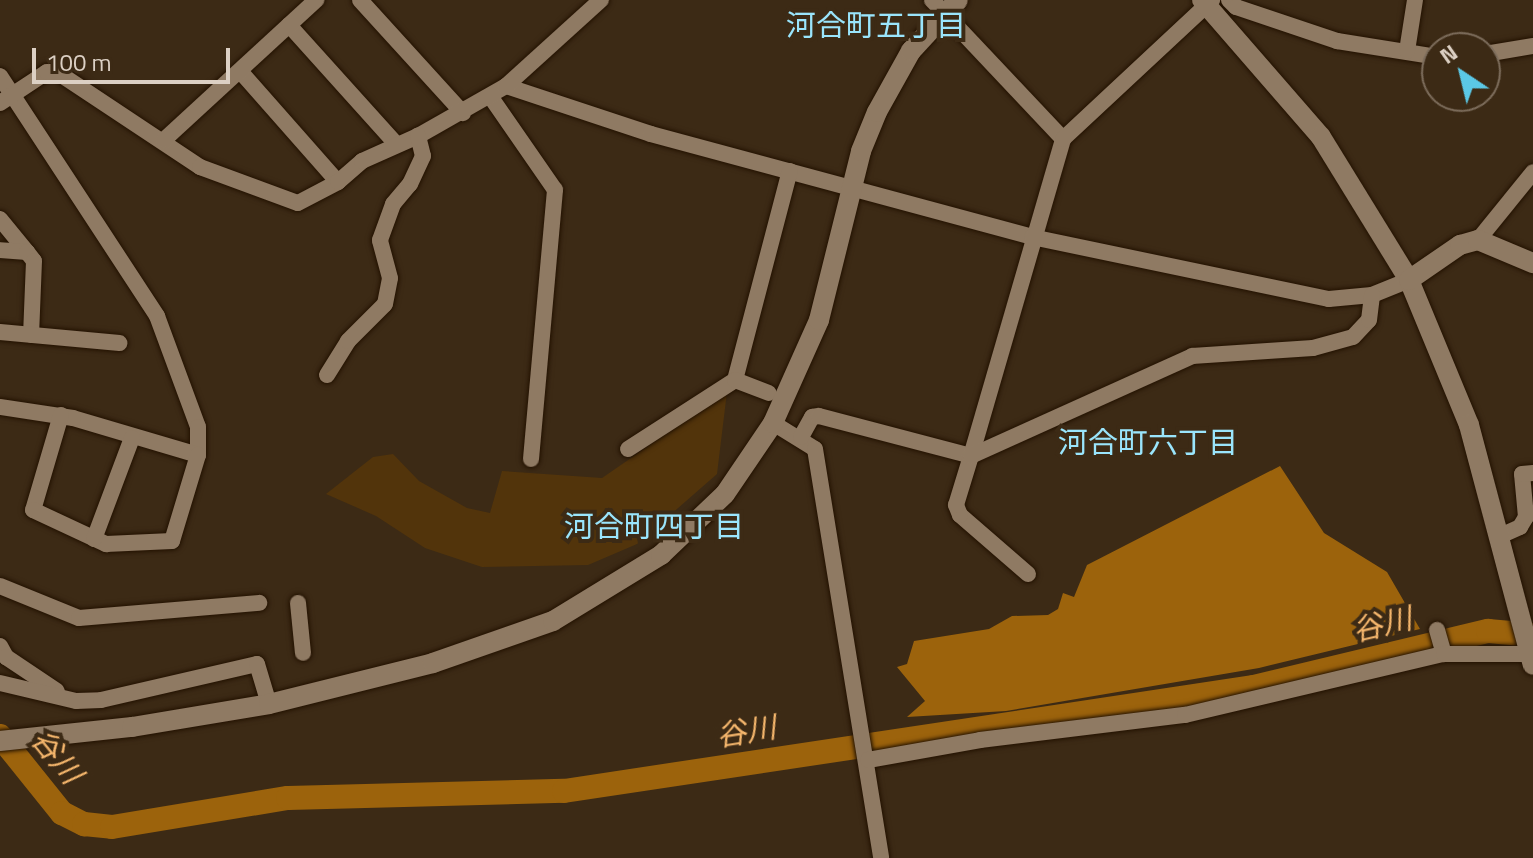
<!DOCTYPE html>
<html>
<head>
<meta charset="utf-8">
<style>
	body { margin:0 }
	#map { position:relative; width:1533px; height:858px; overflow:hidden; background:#3c2a15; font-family:"Titillium Web","Noto Sans JP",sans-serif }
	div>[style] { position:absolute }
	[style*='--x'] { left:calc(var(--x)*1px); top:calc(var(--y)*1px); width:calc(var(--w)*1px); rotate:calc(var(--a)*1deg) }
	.green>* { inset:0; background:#52340b }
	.water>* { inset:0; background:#9c630c }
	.river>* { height:24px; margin:-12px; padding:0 12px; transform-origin:12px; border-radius:12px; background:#9c630c }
	.roads { filter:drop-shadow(0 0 2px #231200) drop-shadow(0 0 2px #231200) }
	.street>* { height:16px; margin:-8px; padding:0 8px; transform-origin:8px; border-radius:8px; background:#8f7a63 }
	.secondary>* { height:20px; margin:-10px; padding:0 10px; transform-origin:10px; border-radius:10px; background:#8f7a63 }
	span { translate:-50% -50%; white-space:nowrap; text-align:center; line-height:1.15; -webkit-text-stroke:8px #3c2a15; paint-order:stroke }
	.neighbourhood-label { font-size:30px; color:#9ae5fc }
	.water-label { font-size:30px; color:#f6b76d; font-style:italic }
	.north { position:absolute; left:1421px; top:32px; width:80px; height:80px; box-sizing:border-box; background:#3c2a15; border:2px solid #7c6c5b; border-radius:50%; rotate:325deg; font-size:22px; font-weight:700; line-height:32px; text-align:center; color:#dcd0c4 }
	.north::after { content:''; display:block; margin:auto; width:28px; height:36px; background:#5bc8e6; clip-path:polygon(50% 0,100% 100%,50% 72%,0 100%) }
	.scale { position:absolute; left:32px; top:48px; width:198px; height:36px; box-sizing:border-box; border:4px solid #dcd0c4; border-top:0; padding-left:10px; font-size:24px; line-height:28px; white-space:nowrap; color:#dcd0c4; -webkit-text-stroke:6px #3c2a15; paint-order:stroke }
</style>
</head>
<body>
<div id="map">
	<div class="green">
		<div style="clip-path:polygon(727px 392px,717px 474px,637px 544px,588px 565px,482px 567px,425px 548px,376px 516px,326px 494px,373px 457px,393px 454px,419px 481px,467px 508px,490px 513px,502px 471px,602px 478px)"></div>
	</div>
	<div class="water">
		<div style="clip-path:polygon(1280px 466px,1324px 533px,1387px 572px,1420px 629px,1259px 668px,1006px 711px,907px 717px,925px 701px,897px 667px,907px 664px,914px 641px,989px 629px,1012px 616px,1048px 615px,1058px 609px,1063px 593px,1074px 597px,1087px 565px)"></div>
	</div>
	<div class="river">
		<div style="--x:0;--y:736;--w:99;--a:51.2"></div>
		<div style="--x:62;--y:813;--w:25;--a:27"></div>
		<div style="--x:84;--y:824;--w:28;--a:6"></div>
		<div style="--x:112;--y:827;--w:178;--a:-9.4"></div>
		<div style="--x:288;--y:798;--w:276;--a:-1.5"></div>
		<div style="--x:564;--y:791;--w:698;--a:-8.57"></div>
		<div style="--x:1254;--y:687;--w:241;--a:-13.5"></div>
		<div style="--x:1488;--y:631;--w:45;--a:5.1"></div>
	</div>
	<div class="roads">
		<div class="street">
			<div style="--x:360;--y:0;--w:153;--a:47.7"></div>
			<div style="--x:932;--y:0;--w:191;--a:46.7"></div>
			<div style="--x:1229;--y:0;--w:10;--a:45"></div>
			<div style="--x:1236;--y:7;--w:107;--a:18.6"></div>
			<div style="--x:1337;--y:41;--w:101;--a:9.1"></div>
			<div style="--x:289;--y:25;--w:161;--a:48"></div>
			<div style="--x:1407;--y:51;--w:52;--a:-81.1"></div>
			<div style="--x:1485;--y:54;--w:49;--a:-9.5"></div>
			<div style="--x:240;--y:71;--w:148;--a:48.6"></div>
			<div style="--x:0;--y:76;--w:287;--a:56.8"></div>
			<div style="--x:157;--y:316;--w:118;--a:69.7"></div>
			<div style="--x:198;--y:427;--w:28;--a:90"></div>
			<div style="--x:198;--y:455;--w:130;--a:-163.5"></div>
			<div style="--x:73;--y:418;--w:74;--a:-171.4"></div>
			<div style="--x:506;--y:86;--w:153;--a:18.3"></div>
			<div style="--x:651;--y:134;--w:395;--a:15.1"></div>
			<div style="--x:1032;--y:237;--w:303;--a:11.8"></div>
			<div style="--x:1329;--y:299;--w:43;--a:-5.3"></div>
			<div style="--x:1372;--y:295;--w:40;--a:-22"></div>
			<div style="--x:490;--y:96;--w:114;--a:55.3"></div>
			<div style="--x:555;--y:190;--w:270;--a:95.1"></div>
			<div style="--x:0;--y:103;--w:56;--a:-33.4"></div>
			<div style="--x:47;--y:72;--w:10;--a:0"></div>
			<div style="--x:57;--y:72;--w:172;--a:33.6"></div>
			<div style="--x:200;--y:167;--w:104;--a:20.2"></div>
			<div style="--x:298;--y:203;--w:45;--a:-27.7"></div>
			<div style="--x:338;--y:182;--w:32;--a:-41"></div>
			<div style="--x:362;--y:161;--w:61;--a:-24.1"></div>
			<div style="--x:418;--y:136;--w:101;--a:-29.6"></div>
			<div style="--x:506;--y:86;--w:128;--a:-42.2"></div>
			<div style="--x:164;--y:140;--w:207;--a:-42.6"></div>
			<div style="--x:0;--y:219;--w:43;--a:50.7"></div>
			<div style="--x:27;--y:252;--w:27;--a:-176"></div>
			<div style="--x:1478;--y:240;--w:87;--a:-51"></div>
			<div style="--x:27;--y:252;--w:11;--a:52"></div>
			<div style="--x:34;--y:261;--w:74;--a:92.3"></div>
			<div style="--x:0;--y:332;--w:120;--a:5.3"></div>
			<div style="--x:327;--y:375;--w:40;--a:-58"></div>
			<div style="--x:348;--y:341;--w:52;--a:-45"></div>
			<div style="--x:385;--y:304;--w:26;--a:-79"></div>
			<div style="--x:390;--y:278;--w:39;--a:-105"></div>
			<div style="--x:380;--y:240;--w:38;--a:-70"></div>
			<div style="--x:393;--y:204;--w:26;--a:-50"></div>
			<div style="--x:410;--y:184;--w:31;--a:-65"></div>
			<div style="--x:423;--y:156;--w:21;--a:-104"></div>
			<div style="--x:735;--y:380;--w:216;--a:-75.3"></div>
			<div style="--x:61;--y:415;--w:99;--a:106.4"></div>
			<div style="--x:33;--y:510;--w:81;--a:25"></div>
			<div style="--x:106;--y:544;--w:66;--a:-2.6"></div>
			<div style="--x:172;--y:541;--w:90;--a:-73.2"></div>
			<div style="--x:773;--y:423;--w:49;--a:31.8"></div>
			<div style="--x:815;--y:449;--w:414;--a:80.8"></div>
			<div style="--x:801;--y:437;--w:23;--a:-61"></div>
			<div style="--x:812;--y:417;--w:7;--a:-8"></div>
			<div style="--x:819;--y:416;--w:157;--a:14.7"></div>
			<div style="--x:971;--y:456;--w:330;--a:-73.8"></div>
			<div style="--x:1063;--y:139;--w:204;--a:-43"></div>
			<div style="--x:628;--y:449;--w:127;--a:-32.8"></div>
			<div style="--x:735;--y:380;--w:36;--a:21"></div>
			<div style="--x:1500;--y:536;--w:22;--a:-24"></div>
			<div style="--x:1520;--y:527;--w:12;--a:-59"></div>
			<div style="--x:1526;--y:517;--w:43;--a:-95.3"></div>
			<div style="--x:1522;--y:474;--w:11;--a:-5"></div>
			<div style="--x:94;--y:539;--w:108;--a:-69.4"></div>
			<div style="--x:1028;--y:574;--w:90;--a:-139.1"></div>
			<div style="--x:960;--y:515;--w:11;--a:-112"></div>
			<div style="--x:956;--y:505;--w:51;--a:-73"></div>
			<div style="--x:971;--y:456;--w:243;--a:-24.3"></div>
			<div style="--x:1192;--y:356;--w:121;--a:-3.8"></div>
			<div style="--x:1313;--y:348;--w:41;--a:-15.4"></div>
			<div style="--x:1353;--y:337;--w:23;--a:-47"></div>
			<div style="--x:1369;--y:320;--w:25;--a:-83"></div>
			<div style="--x:0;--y:586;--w:85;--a:22.1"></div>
			<div style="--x:79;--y:618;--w:181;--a:-4.8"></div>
			<div style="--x:298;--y:603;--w:50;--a:84.3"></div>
			<div style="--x:1437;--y:630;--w:25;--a:74"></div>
			<div style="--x:0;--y:646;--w:13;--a:61"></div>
			<div style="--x:6;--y:657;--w:61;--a:33.7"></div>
			<div style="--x:0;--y:683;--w:78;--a:13.3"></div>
			<div style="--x:76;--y:701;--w:25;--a:-2"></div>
			<div style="--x:101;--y:700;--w:160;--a:-13"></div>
			<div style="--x:257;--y:664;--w:42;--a:73.3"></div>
			<div style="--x:868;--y:760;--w:114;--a:-10.1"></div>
			<div style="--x:980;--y:740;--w:207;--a:-7"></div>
			<div style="--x:1185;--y:715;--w:266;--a:-13.3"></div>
			<div style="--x:1444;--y:654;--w:86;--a:0"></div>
		</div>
		<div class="secondary">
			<div style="--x:1202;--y:0;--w:181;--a:49"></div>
			<div style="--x:1321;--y:137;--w:168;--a:58.4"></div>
			<div style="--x:1409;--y:280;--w:157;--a:67.5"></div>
			<div style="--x:1469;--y:425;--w:248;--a:75.1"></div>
			<div style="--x:1409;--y:280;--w:62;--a:-34.5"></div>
			<div style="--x:1460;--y:245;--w:19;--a:-16"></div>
			<div style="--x:1478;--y:240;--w:60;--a:22.7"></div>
			<div style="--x:0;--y:741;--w:133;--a:-6.1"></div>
			<div style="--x:132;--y:727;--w:139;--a:-9.5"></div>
			<div style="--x:269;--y:704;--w:169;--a:-14"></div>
			<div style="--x:433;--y:663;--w:127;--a:-19.3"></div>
			<div style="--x:553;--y:621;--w:127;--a:-31.4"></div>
			<div style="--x:661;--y:555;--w:88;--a:-43.6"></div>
			<div style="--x:725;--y:494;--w:86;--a:-55.9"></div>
			<div style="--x:773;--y:423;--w:113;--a:-65.9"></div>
			<div style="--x:819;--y:320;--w:174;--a:-76"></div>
			<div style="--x:861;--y:151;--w:42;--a:-67.7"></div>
			<div style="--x:877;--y:112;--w:70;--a:-60.9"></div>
			<div style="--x:911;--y:51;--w:69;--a:-47.3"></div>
		</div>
	</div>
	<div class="neighbourhood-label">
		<span style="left:876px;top:25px">河合町五丁目</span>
		<span style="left:1148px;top:442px">河合町六丁目</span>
		<span style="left:654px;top:526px">河合町四丁目</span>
	</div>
	<div class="water-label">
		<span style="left:1382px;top:624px;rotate:-13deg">谷川</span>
		<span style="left:746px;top:731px;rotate:-9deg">谷川</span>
		<span style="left:57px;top:756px;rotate:51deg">谷川</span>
	</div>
	<div class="north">N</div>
	<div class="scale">100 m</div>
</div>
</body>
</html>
